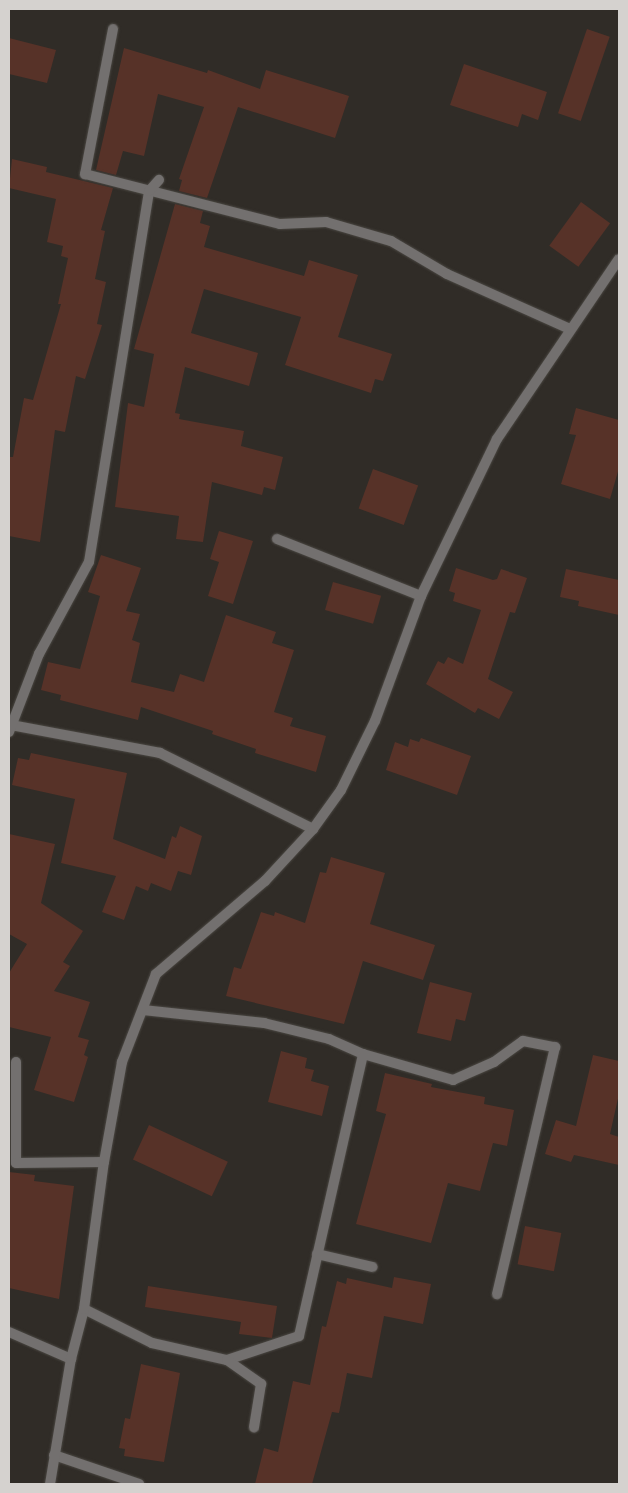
<!DOCTYPE html>
<html>
<head>
<meta charset="utf-8">
<style>
	body { margin:0 }
	#map { position:relative; width:628px; height:1493px; overflow:hidden; background:#302c27; font-family:Literata,serif }
	div>[style] { position:absolute }
	[style*='--x'] { left:calc(var(--x)*1px); top:calc(var(--y)*1px); width:calc(var(--w)*1px); rotate:calc(var(--a)*1deg) }
	.building>* { inset:0; background:#573228; transform-origin:0 0 }
	.roads { filter:drop-shadow(0 0 1px #4a4742) drop-shadow(0 0 1px #4a4742) }
	.minor>* { height:10px; margin:-5px; padding:0 5px; transform-origin:5px; border-radius:5px; background:#73706f }
	.tertiary>* { height:10px; margin:-5px; padding:0 5px; transform-origin:5px; border-radius:5px; background:#73706f }
	span { translate:-50% -50%; white-space:nowrap; text-align:center; line-height:1.15; -webkit-text-stroke:4px #302c27; paint-order:stroke }
	.frame { position:absolute; inset:0; border:10px solid #d5d2cf; pointer-events:none }
</style>
</head>
<body>
<div id="map">
	<div class="building">
		<div style="left:587px;top:29px;width:24px;height:89px;rotate:19deg"></div>
		<div style="clip-path:polygon(9px 38px,56px 50px,47px 83px,9px 74px)"></div>
		<div style="clip-path:polygon(124px 48px,207px 73px,208px 70px,260px 89px,266px 70px,349px 96px,335px 138px,238px 107px,207px 198px,179px 191px,182px 180px,179px 179px,204px 107px,158px 94px,144px 156px,123px 151px,116px 175px,96px 170px)"></div>
		<div style="clip-path:polygon(464px 64px,547px 92px,538px 120px,522px 114px,518px 127px,450px 105px)"></div>
		<div style="clip-path:polygon(12px 159px,47px 167px,46px 172px,113px 188px,101px 230px,105px 231px,95px 279px,106px 282px,97px 324px,102px 325px,85px 379px,76px 376px,65px 432px,55px 430px,40px 542px,9px 536px,9px 457px,13px 457px,24px 398px,33px 400px,61px 304px,58px 304px,68px 258px,61px 256px,63px 246px,47px 242px,56px 199px,9px 188px)"></div>
		<div style="left:581px;top:202px;width:36px;height:54px;rotate:36deg"></div>
		<div style="clip-path:polygon(175px 204px,203px 211px,200px 223px,210px 226px,204px 247px,304px 276px,309px 260px,358px 275px,338px 337px,392px 354px,383px 381px,375px 379px,371px 393px,285px 365px,301px 317px,204px 289px,191px 333px,258px 353px,249px 386px,185px 367px,175px 413px,180px 414px,179px 419px,244px 431px,241px 446px,283px 457px,275px 490px,264px 487px,262px 495px,212px 482px,203px 542px,176px 539px,179px 516px,115px 507px,128px 403px,144px 407px,154px 354px,134px 349px)"></div>
		<div style="clip-path:polygon(576px 408px,619px 420px,619px 468px,610px 499px,561px 484px,576px 435px,569px 434px)"></div>
		<div style="left:373px;top:469px;width:48px;height:42px;rotate:20deg"></div>
		<div style="clip-path:polygon(219px 531px,253px 541px,233px 604px,208px 596px,219px 562px,210px 559px)"></div>
		<div style="clip-path:polygon(101px 555px,141px 568px,126px 611px,140px 614px,132px 640px,140px 643px,131px 682px,174px 692px,180px 674px,204px 682px,226px 615px,276px 632px,272px 643px,294px 650px,274px 712px,293px 718px,290px 726px,326px 736px,316px 772px,255px 753px,256px 749px,212px 734px,213px 731px,141px 707px,138px 720px,60px 700px,61px 695px,41px 690px,48px 662px,80px 669px,100px 596px,88px 592px)"></div>
		<div style="clip-path:polygon(456px 568px,493px 580px,497px 579px,501px 569px,527px 578px,515px 613px,510px 612px,488px 679px,513px 692px,499px 719px,478px 708px,475px 713px,426px 684px,438px 661px,444px 664px,448px 657px,463px 664px,481px 610px,453px 601px,455px 593px,449px 591px)"></div>
		<div style="clip-path:polygon(566px 569px,619px 580px,619px 615px,578px 606px,579px 601px,560px 597px)"></div>
		<div style="left:333px;top:582px;width:50px;height:29px;rotate:16deg"></div>
		<div style="clip-path:polygon(421px 738px,471px 756px,457px 795px,386px 770px,395px 742px,408px 747px,410px 739px,419px 742px)"></div>
		<div style="clip-path:polygon(31px 753px,127px 773px,113px 839px,165px 859px,172px 836px,176px 838px,180px 826px,202px 836px,191px 875px,178px 871px,171px 891px,151px 883px,148px 891px,136px 886px,124px 920px,102px 912px,116px 876px,61px 863px,75px 799px,12px 785px,18px 758px,29px 760px)"></div>
		<div style="clip-path:polygon(9px 834px,55px 844px,41px 903px,83px 931px,63px 962px,70px 966px,54px 991px,90px 1002px,78px 1037px,89px 1040px,84px 1055px,88px 1057px,74px 1102px,34px 1090px,51px 1037px,9px 1027px,9px 973px,27px 944px,9px 934px)"></div>
		<div style="clip-path:polygon(331px 857px,385px 873px,370px 924px,435px 945px,423px 980px,363px 961px,344px 1024px,226px 996px,234px 967px,241px 969px,261px 912px,274px 916px,275px 912px,305px 923px,320px 872px,326px 873px)"></div>
		<div style="clip-path:polygon(430px 982px,472px 993px,465px 1021px,456px 1019px,451px 1041px,417px 1033px)"></div>
		<div style="clip-path:polygon(281px 1051px,307px 1058px,305px 1068px,314px 1070px,311px 1081px,329px 1086px,322px 1116px,268px 1102px)"></div>
		<div style="clip-path:polygon(593px 1055px,619px 1061px,619px 1094px,610px 1134px,619px 1137px,619px 1165px,574px 1155px,571px 1162px,545px 1154px,556px 1120px,576px 1126px)"></div>
		<div style="clip-path:polygon(385px 1073px,432px 1084px,431px 1087px,485px 1097px,484px 1104px,514px 1110px,507px 1146px,493px 1143px,480px 1191px,448px 1183px,431px 1243px,356px 1224px,386px 1114px,376px 1111px)"></div>
		<div style="left:149px;top:1125px;width:87px;height:38px;rotate:25deg"></div>
		<div style="clip-path:polygon(9px 1172px,35px 1175px,34px 1181px,74px 1186px,59px 1299px,9px 1288px)"></div>
		<div style="left:525px;top:1226px;width:37px;height:39px;rotate:11deg"></div>
		<div style="clip-path:polygon(394px 1277px,431px 1284px,423px 1324px,384px 1316px,372px 1378px,347px 1373px,339px 1413px,332px 1412px,312px 1484px,255px 1484px,264px 1448px,278px 1452px,293px 1381px,310px 1385px,322px 1326px,326px 1327px,337px 1281px,346px 1284px,347px 1278px,392px 1288px)"></div>
		<div style="clip-path:polygon(148px 1286px,277px 1306px,272px 1338px,239px 1334px,241px 1322px,145px 1307px)"></div>
		<div style="clip-path:polygon(141px 1364px,180px 1373px,164px 1462px,124px 1456px,125px 1449px,119px 1448px,125px 1418px,130px 1419px)"></div>
	</div>
	<div class="roads">
		<div class="minor">
			<div style="--x:113;--y:29;--w:148;--a:100.9"></div>
			<div style="--x:85;--y:174;--w:201;--a:14.4"></div>
			<div style="--x:280;--y:224;--w:46;--a:-2.5"></div>
			<div style="--x:326;--y:222;--w:68;--a:16.3"></div>
			<div style="--x:391;--y:241;--w:65;--a:30.5"></div>
			<div style="--x:447;--y:274;--w:135;--a:24.1"></div>
			<div style="--x:277;--y:539;--w:155;--a:21.6"></div>
			<div style="--x:11;--y:725;--w:152;--a:10.6"></div>
			<div style="--x:160;--y:753;--w:171;--a:26.4"></div>
			<div style="--x:9;--y:732;--w:84;--a:-69"></div>
			<div style="--x:39;--y:654;--w:105;--a:-61.5"></div>
			<div style="--x:89;--y:562;--w:376;--a:-80.8"></div>
			<div style="--x:149;--y:191;--w:15;--a:-48"></div>
			<div style="--x:143;--y:1010;--w:122;--a:6.1"></div>
			<div style="--x:264;--y:1023;--w:67;--a:13.8"></div>
			<div style="--x:329;--y:1039;--w:37;--a:24"></div>
			<div style="--x:363;--y:1054;--w:94;--a:16.1"></div>
			<div style="--x:453;--y:1080;--w:45;--a:-23.7"></div>
			<div style="--x:494;--y:1062;--w:36;--a:-36"></div>
			<div style="--x:523;--y:1041;--w:33;--a:11"></div>
			<div style="--x:555;--y:1047;--w:254;--a:103.2"></div>
			<div style="--x:16;--y:1062;--w:101;--a:90"></div>
			<div style="--x:16;--y:1163;--w:88;--a:-0.7"></div>
			<div style="--x:317;--y:1254;--w:57;--a:13.1"></div>
			<div style="--x:84;--y:1309;--w:76;--a:26.6"></div>
			<div style="--x:152;--y:1343;--w:77;--a:12.8"></div>
			<div style="--x:227;--y:1360;--w:76;--a:-18.4"></div>
			<div style="--x:299;--y:1336;--w:289;--a:-77.2"></div>
			<div style="--x:9;--y:1332;--w:68;--a:23.5"></div>
			<div style="--x:227;--y:1360;--w:42;--a:35.2"></div>
			<div style="--x:261;--y:1384;--w:44;--a:99.2"></div>
			<div style="--x:54;--y:1455;--w:90;--a:18.8"></div>
		</div>
		<div class="tertiary">
			<div style="--x:50;--y:1484;--w:127;--a:-80.5"></div>
			<div style="--x:71;--y:1359;--w:52;--a:-75.4"></div>
			<div style="--x:84;--y:1309;--w:148;--a:-82.3"></div>
			<div style="--x:104;--y:1162;--w:102;--a:-79.8"></div>
			<div style="--x:122;--y:1062;--w:94;--a:-68.9"></div>
			<div style="--x:156;--y:974;--w:143;--a:-40.5"></div>
			<div style="--x:265;--y:881;--w:71;--a:-47.3"></div>
			<div style="--x:313;--y:829;--w:48;--a:-54.3"></div>
			<div style="--x:341;--y:790;--w:77;--a:-63.8"></div>
			<div style="--x:375;--y:721;--w:133;--a:-69.8"></div>
			<div style="--x:421;--y:596;--w:174;--a:-64.2"></div>
			<div style="--x:497;--y:439;--w:217;--a:-55.9"></div>
		</div>
	</div>
	<div class="frame"></div>
</div>
</body>
</html>
